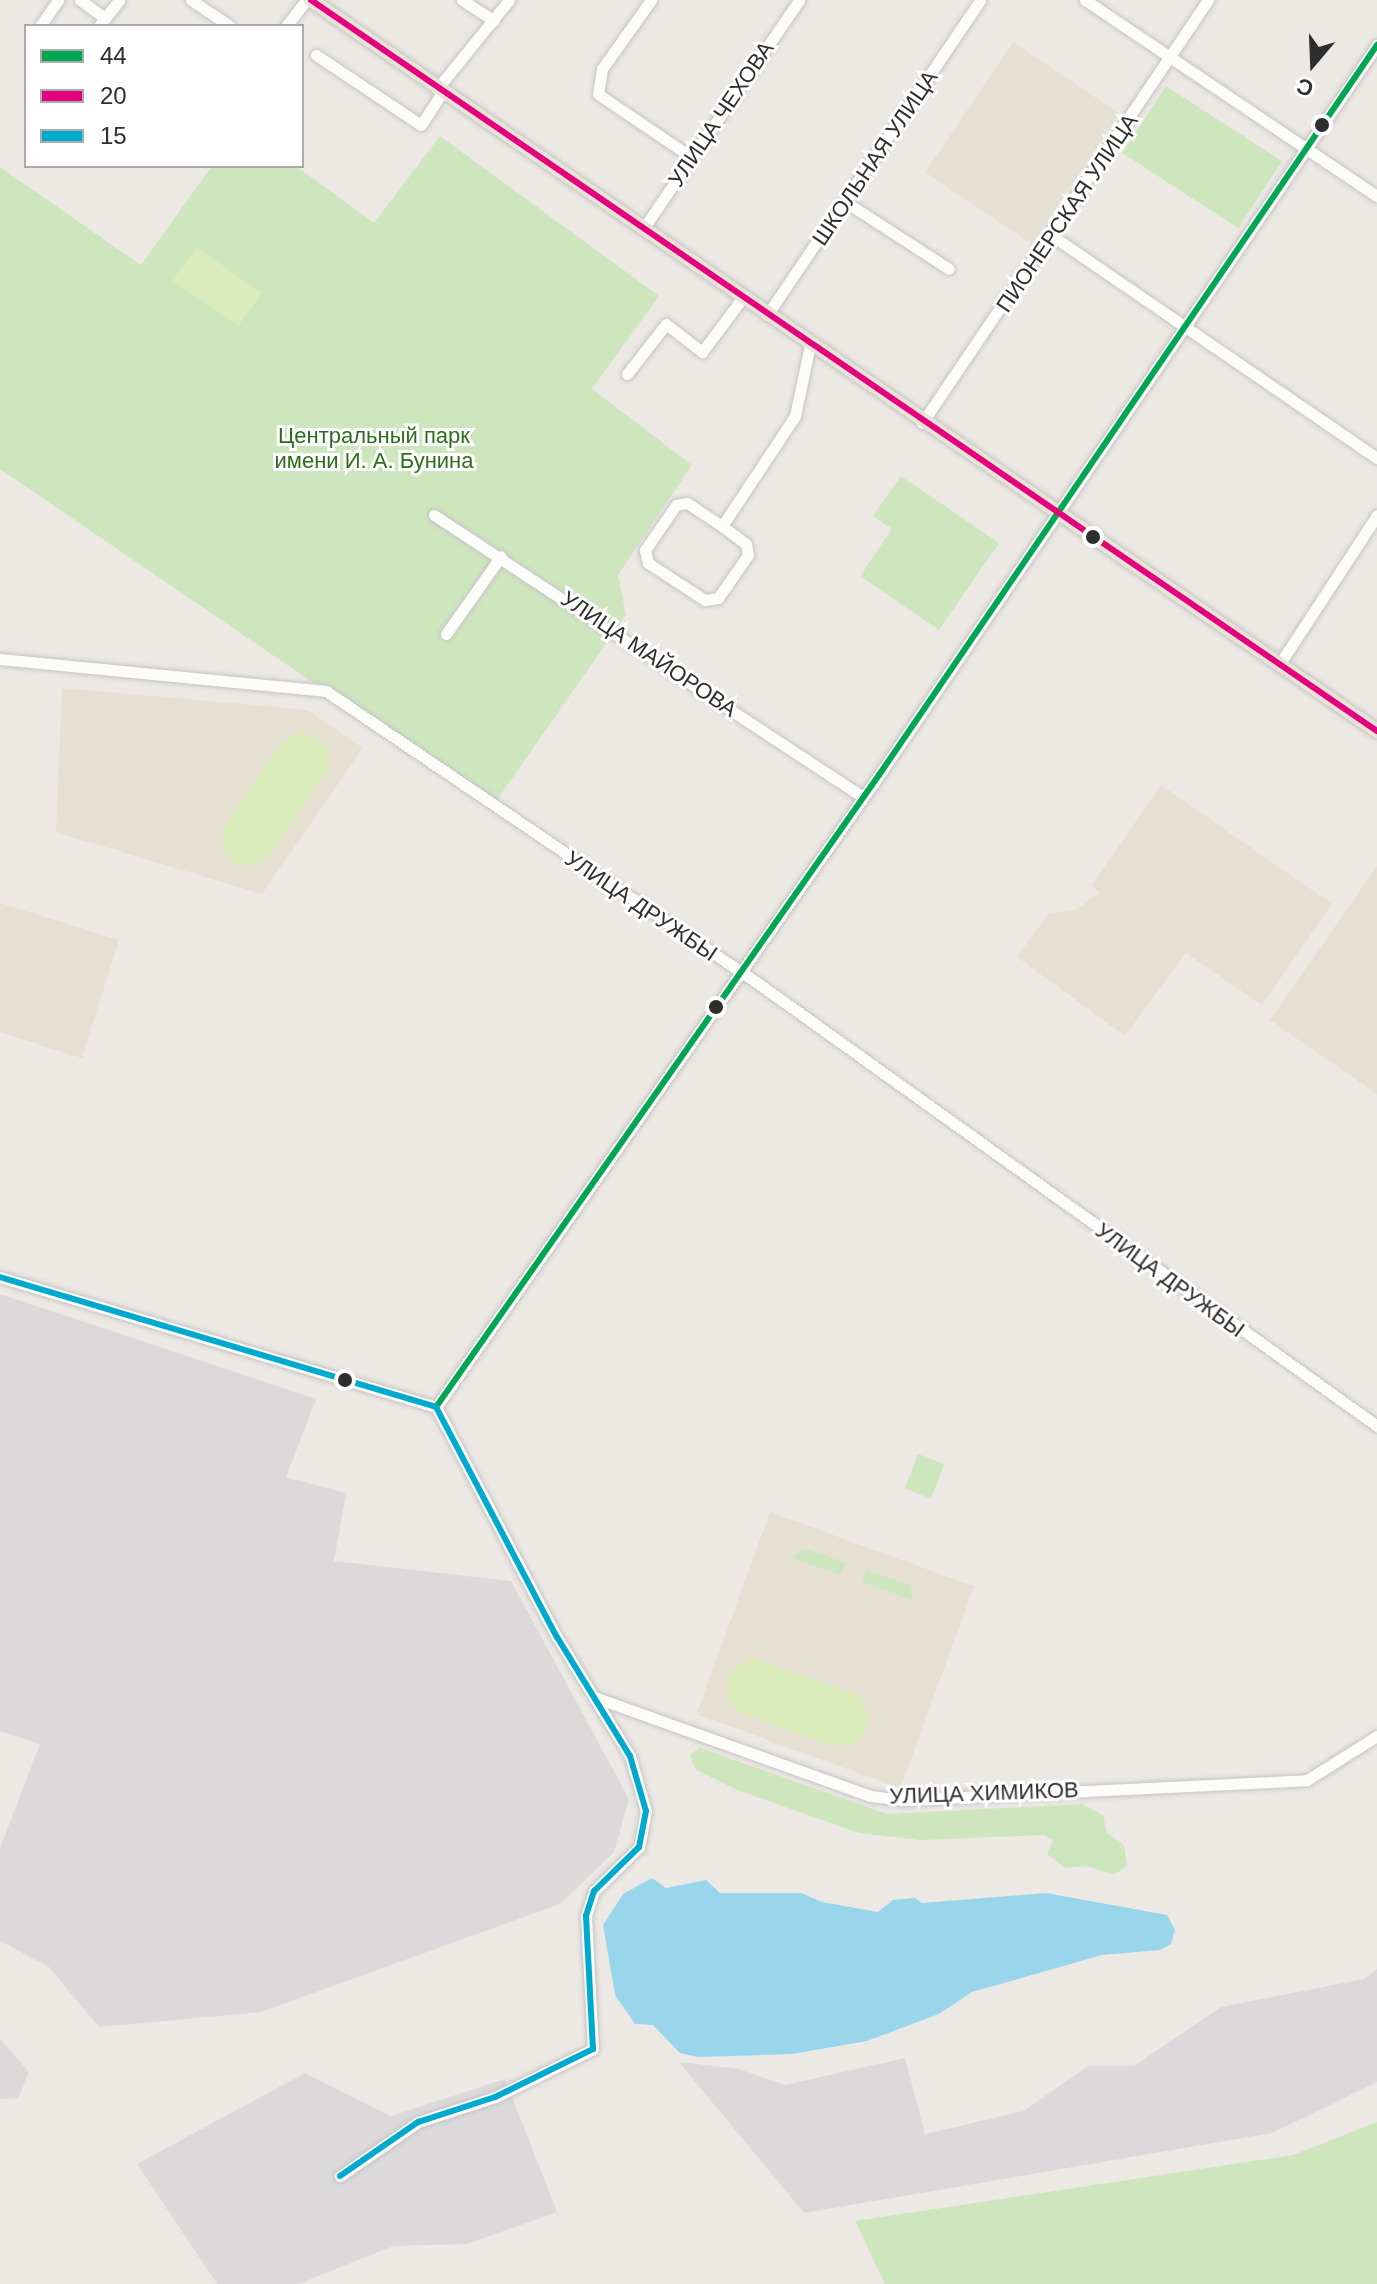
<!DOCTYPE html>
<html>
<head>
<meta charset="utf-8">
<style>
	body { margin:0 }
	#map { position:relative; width:1377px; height:2284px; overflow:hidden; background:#ece8e4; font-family:Helvetica,sans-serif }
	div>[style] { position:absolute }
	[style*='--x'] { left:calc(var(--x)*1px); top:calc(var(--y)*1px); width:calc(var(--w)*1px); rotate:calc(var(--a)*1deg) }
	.industrial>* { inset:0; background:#dcd9db }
	.education>* { inset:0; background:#e6e0d3; transform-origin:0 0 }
	.green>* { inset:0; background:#cee6be; transform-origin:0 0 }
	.pitch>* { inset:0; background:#d9eabb; transform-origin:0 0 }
	.water>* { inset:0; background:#99d6ec }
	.roads { filter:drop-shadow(0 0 2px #c5c4c5) drop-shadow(0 0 2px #c5c4c5) }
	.minor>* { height:11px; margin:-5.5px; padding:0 5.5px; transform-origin:5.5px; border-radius:5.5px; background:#fcfcfb }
	.major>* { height:14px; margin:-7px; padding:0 7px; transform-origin:7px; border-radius:7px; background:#e8e4d6 }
	.bus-1>* { height:6px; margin:-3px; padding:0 3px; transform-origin:3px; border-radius:3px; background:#00a651 }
	.bus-2>* { height:6px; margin:-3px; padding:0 3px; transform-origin:3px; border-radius:3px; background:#e5007d }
	.bus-3>* { height:6px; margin:-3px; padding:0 3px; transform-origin:3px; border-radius:3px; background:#00a9ce }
	.dots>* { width:22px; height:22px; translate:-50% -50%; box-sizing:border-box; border:4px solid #fff; border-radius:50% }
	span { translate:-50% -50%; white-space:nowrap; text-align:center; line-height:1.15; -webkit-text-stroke:6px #fff; paint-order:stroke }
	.street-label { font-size:22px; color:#2e2e2e }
	.park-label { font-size:22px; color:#2c6e1b }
	.legend { position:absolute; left:24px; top:24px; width:280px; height:144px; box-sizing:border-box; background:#fff; border:2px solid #ababab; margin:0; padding:10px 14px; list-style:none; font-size:24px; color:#2e2e2e }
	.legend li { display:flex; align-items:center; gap:16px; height:40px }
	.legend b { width:40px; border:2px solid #ababab }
	.north { position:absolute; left:1273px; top:24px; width:80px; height:80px; -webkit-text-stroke:6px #fff; paint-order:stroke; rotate:199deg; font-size:22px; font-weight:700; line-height:32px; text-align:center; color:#2e2e2e }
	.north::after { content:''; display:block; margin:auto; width:28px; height:36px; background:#2e2e2e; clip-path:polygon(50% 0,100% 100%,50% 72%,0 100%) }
</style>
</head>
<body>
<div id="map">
	<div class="industrial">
		<div style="clip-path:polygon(0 1294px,316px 1399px,286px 1477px,346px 1493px,334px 1561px,511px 1581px,629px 1799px,614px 1852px,560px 1904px,261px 2012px,99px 2027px,48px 1966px,0 1941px,0 1848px,40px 1744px,0 1731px)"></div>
		<div style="clip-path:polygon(1377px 1969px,1377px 2082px,1272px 2133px,804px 2213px,679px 2062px,739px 2069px,785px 2085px,905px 2058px,925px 2134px,1024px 2111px,1088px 2066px,1134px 2066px,1221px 2007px,1364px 1979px)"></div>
		<div style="clip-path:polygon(0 2039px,29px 2072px,18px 2098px,0 2099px)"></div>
		<div style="clip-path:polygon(305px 2073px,391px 2116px,505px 2079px,557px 2212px,467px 2244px,393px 2246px,298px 2284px,217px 2284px,137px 2164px)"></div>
	</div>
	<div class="education">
		<div style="left:1013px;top:42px;width:128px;height:157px;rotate:34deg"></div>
		<div style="clip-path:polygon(62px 688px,308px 710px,363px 748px,262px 894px,56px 832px)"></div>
		<div style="clip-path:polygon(1161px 785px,1332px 904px,1262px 1005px,1186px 953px,1125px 1036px,1017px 957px,1049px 913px,1075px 910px,1100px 893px,1091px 886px)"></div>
		<div style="clip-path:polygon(1377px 866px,1377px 1094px,1270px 1020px)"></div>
		<div style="clip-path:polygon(0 903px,119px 940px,82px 1058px,0 1032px)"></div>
		<div style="left:770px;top:1512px;width:217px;height:215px;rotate:20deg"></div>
	</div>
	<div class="green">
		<div style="left:1166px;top:86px;width:138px;height:80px;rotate:33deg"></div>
		<div style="clip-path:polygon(440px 136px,659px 296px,592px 389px,692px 465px,618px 575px,626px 615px,497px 800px,425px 759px,0 469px,0 167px,141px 265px,212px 166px,296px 166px,374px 223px)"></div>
		<div style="clip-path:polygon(901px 476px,999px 543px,939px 630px,860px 576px,892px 529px,873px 516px)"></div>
		<div style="left:918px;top:1454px;width:28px;height:37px;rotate:21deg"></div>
		<div style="clip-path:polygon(803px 1548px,846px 1563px,841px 1575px,792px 1558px)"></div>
		<div style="clip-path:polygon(866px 1570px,910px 1585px,913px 1600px,862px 1582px)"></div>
		<div style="clip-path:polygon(700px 1748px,887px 1814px,1082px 1804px,1103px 1815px,1107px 1833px,1124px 1845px,1127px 1866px,1114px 1875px,1087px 1866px,1065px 1868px,1047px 1854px,1053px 1840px,1044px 1835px,920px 1840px,859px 1833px,737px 1790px,695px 1769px,690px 1754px)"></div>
		<div style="clip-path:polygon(1377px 2122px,1377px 2284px,885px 2284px,855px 2221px,1293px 2155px)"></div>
	</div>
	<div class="pitch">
		<div style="left:196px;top:247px;width:80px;height:41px;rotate:35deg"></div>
		<div style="clip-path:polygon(301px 731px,326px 743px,329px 768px,268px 857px,251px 866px,233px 862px,222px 846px,224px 827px,283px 741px)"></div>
		<div style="clip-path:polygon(754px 1658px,860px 1696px,869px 1716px,862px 1737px,853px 1744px,831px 1746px,735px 1710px,728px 1701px,727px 1678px,733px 1668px)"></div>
	</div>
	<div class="water">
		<div style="clip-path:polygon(652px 1878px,666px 1888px,706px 1880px,720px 1893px,801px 1893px,822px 1902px,878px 1912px,893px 1900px,915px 1898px,922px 1903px,1046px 1893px,1167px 1915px,1175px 1930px,1171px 1944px,1160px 1950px,1102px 1955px,972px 1992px,939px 2014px,867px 2041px,792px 2054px,698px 2057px,680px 2053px,653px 2025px,635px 2024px,615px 1995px,603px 1925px,623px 1894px)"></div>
	</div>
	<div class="roads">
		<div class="minor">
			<div style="--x:80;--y:0;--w:31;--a:36"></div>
			<div style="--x:191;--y:0;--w:47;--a:33.7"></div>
			<div style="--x:462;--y:0;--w:38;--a:33"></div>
			<div style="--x:651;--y:0;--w:85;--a:125.4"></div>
			<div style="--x:602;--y:69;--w:25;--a:99"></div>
			<div style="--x:598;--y:94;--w:112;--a:34.1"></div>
			<div style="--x:1085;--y:0;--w:352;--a:33.9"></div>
			<div style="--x:40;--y:26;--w:32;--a:-55"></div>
			<div style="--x:99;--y:26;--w:33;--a:-52"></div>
			<div style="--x:286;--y:26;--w:33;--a:-52"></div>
			<div style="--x:316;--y:55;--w:126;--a:33.7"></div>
			<div style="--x:421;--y:125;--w:38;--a:-57"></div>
			<div style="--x:437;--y:89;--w:114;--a:-51"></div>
			<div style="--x:847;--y:203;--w:121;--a:32.9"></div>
			<div style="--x:643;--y:229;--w:277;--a:-55.7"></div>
			<div style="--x:1051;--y:235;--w:395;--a:34.4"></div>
			<div style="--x:767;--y:315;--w:380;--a:-55.9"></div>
			<div style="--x:627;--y:374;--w:63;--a:-52"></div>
			<div style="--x:666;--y:324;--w:46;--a:37.9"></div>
			<div style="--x:702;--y:352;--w:69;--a:-53.3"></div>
			<div style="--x:922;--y:423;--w:511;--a:-55.94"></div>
			<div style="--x:434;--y:515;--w:513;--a:33.32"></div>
			<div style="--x:722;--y:526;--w:42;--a:-146.7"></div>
			<div style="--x:687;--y:503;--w:11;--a:170"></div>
			<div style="--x:676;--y:505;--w:55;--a:124.6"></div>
			<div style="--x:645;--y:550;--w:13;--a:77"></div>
			<div style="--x:648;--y:563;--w:68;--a:33"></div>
			<div style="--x:705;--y:600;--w:13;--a:-9"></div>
			<div style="--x:718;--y:598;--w:52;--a:-55.1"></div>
			<div style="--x:748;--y:555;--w:11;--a:-100"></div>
			<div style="--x:746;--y:544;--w:30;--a:-143"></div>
			<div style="--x:722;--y:526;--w:132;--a:-56.4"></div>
			<div style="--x:795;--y:416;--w:73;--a:-78.1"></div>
			<div style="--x:446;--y:634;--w:95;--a:-54.8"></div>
			<div style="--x:0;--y:659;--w:328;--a:5.6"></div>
			<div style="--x:326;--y:691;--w:523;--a:34.09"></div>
			<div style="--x:759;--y:984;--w:760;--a:35.57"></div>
			<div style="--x:1279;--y:665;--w:179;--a:-56.8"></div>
			<div style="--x:0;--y:1277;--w:455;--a:16.6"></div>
			<div style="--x:436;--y:1407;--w:260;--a:62.3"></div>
			<div style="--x:557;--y:1637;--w:140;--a:58.5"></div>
			<div style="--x:630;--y:1756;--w:57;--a:73.8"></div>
			<div style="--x:646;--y:1811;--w:37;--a:101"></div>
			<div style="--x:639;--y:1847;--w:63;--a:135.6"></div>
			<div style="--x:594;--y:1891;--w:26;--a:108"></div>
			<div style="--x:586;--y:1916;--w:133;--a:87"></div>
			<div style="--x:593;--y:2049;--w:109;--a:153.9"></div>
			<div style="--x:495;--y:2097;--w:81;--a:162"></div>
			<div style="--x:418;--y:2122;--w:95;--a:145.3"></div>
			<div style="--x:436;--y:1407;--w:772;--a:-54.97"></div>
			<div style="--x:879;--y:775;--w:884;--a:-55.7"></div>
			<div style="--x:594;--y:1697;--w:293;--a:19.7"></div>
			<div style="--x:870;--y:1796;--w:32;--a:7"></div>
			<div style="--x:902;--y:1800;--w:405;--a:-2.8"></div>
			<div style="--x:1307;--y:1780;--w:83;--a:-32.2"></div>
		</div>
		<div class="major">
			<div style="--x:311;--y:0;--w:1293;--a:34.44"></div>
		</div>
	</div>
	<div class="bus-1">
		<div style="--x:436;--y:1407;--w:772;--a:-54.97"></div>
		<div style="--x:879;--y:775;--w:884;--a:-55.7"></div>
	</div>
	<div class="bus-2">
		<div style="--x:311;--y:0;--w:1293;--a:34.44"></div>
	</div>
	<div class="bus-3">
		<div style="--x:0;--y:1277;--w:455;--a:16.6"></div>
		<div style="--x:436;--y:1407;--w:260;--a:62.3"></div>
		<div style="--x:557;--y:1637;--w:140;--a:58.5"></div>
		<div style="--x:630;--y:1756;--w:57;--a:73.8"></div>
		<div style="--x:646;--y:1811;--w:37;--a:101"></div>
		<div style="--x:639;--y:1847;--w:63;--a:135.6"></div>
		<div style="--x:594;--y:1891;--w:26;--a:108"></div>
		<div style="--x:586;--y:1916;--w:133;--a:87"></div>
		<div style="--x:593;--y:2049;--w:109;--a:153.9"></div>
		<div style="--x:495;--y:2097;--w:81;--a:162"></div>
		<div style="--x:418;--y:2122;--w:95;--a:145.3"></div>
	</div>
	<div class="dots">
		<div style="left:1322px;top:125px;background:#2e2e2e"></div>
		<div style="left:1093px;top:537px;background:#2e2e2e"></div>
		<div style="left:716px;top:1007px;background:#2e2e2e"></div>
		<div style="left:345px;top:1380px;background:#2e2e2e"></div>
	</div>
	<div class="street-label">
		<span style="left:721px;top:114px;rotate:-56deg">УЛИЦА ЧЕХОВА</span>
		<span style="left:875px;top:158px;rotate:-56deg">ШКОЛЬНАЯ УЛИЦА</span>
		<span style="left:1067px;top:213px;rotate:-56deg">ПИОНЕРСКАЯ УЛИЦА</span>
		<span style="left:649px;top:654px;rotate:34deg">УЛИЦА МАЙОРОВА</span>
		<span style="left:641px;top:906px;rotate:34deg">УЛИЦА ДРУЖБЫ</span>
		<span style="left:1170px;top:1280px;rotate:36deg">УЛИЦА ДРУЖБЫ</span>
		<span style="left:984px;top:1793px;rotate:-2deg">УЛИЦА ХИМИКОВ</span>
	</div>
	<div class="park-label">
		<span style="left:374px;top:448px">Центральный парк<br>имени И. А. Бунина</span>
	</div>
	<ul class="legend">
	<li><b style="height:10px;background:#00a651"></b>44</li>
	<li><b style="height:10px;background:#e5007d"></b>20</li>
	<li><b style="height:10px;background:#00a9ce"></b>15</li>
	</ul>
	<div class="north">С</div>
</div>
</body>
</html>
